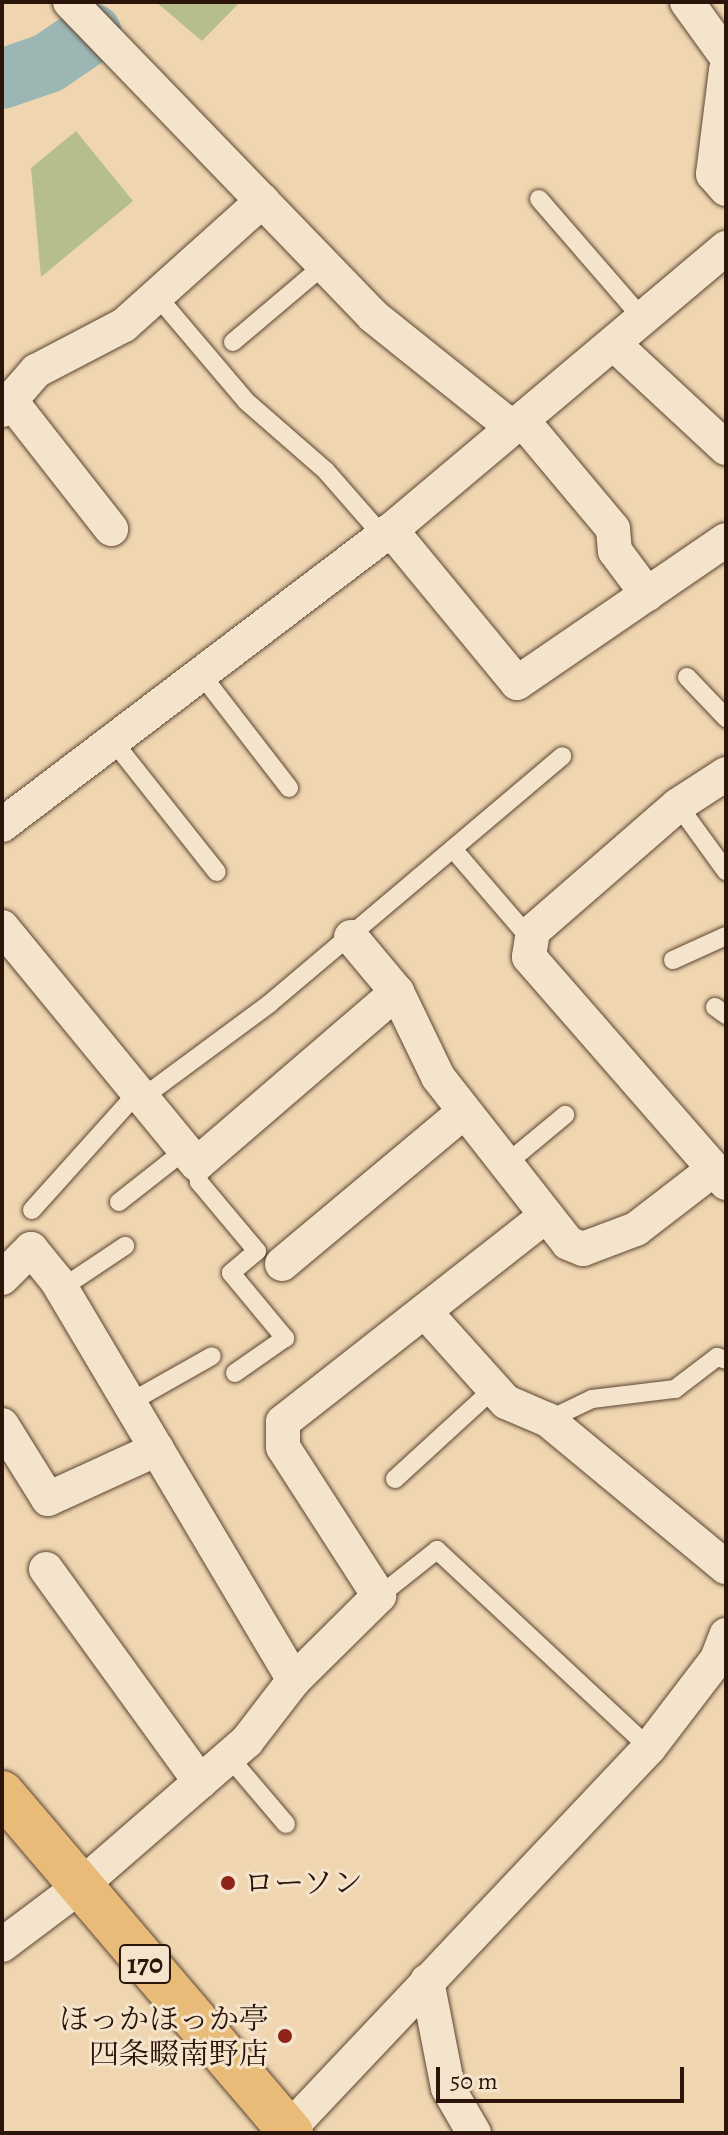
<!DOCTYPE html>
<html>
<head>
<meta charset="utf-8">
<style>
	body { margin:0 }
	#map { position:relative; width:728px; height:2135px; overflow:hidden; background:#efd6b0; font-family:Alegreya,"Noto Serif JP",serif }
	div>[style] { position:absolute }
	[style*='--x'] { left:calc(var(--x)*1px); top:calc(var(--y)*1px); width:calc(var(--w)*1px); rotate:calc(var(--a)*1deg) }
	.green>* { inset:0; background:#b6be8d }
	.river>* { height:60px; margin:-30px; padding:0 30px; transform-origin:30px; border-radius:30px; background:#9cb7b3 }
	.roads { filter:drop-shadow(0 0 2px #5c4434) drop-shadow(0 0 2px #5c4434) }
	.service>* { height:18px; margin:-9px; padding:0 9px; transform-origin:9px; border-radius:9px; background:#f5e4cc }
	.minor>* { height:34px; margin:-17px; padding:0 17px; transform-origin:17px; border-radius:17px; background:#f5e4cc }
	.trunk>* { height:44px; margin:-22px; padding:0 22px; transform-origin:22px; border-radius:22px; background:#e8bb78 }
	.dots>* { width:22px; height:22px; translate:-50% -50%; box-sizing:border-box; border:4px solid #f5e4cc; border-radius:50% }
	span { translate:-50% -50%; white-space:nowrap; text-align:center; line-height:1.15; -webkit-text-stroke:6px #f5e4cc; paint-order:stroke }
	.shield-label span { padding:2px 6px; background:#f5e4cc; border:2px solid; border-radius:6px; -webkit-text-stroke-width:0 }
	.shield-label { font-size:28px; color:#2b140a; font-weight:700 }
	.poi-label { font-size:30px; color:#2b140a }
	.left { translate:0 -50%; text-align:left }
	.right { translate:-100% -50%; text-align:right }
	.frame { position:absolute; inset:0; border:4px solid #2b140a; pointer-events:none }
	.scale { position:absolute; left:436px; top:2067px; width:248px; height:36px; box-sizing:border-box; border:4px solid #2b140a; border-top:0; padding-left:10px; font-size:24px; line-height:28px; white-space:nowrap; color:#2b140a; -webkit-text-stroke:6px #f5e4cc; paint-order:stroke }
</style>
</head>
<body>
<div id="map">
	<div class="green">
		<div style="clip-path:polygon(156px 2px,240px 2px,202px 41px)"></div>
		<div style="clip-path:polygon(76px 131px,133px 201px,41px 277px,31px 168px)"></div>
	</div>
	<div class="river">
		<div style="--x:2;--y:79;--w:49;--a:-19.2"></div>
		<div style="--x:48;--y:63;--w:53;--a:-34.3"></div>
	</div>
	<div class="roads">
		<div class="service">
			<div style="--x:539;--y:199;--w:159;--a:49.1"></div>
			<div style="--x:157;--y:296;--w:139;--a:49.7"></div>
			<div style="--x:247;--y:402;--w:105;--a:41.1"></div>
			<div style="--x:326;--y:471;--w:86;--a:48.8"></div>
			<div style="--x:233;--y:342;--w:119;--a:-40.2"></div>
			<div style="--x:201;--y:674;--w:144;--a:52.3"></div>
			<div style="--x:687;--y:677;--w:57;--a:46.4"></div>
			<div style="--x:113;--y:741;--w:167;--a:51.6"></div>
			<div style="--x:678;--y:805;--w:82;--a:54"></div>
			<div style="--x:453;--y:849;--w:121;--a:49.3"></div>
			<div style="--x:673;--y:960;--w:58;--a:-24.4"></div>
			<div style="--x:715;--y:1007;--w:14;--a:36"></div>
			<div style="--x:142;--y:1098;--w:158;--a:-36.5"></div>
			<div style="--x:269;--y:1004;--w:384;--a:-40.2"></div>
			<div style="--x:197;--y:1164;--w:18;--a:84"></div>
			<div style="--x:199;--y:1182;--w:90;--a:50"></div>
			<div style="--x:257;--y:1251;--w:34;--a:140"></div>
			<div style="--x:231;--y:1273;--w:85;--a:50.3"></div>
			<div style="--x:285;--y:1338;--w:61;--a:145"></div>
			<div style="--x:506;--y:1164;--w:77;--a:-39.7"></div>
			<div style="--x:119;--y:1202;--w:84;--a:-38.2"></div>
			<div style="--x:32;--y:1210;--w:159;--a:-48.1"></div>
			<div style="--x:62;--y:1288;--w:76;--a:-33.7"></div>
			<div style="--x:129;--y:1403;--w:95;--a:-29.5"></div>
			<div style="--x:548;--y:1420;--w:49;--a:-25.5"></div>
			<div style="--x:592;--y:1399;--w:84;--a:-6.9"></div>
			<div style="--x:675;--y:1389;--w:53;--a:-37.3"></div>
			<div style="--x:717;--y:1357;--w:9;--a:18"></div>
			<div style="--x:395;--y:1479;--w:132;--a:-42.5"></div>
			<div style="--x:379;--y:1596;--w:74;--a:-38.4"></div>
			<div style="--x:437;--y:1550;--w:290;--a:43"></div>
			<div style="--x:229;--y:1757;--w:88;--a:49.6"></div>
		</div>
		<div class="minor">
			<div style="--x:70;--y:2;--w:436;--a:46"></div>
			<div style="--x:373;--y:316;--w:179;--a:38.7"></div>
			<div style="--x:687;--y:2;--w:67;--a:54.2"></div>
			<div style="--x:726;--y:70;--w:105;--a:97.1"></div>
			<div style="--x:713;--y:174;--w:20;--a:49"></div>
			<div style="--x:614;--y:344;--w:153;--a:42.9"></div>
			<div style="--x:10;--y:400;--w:164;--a:51.9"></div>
			<div style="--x:2;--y:410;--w:52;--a:-48.9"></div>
			<div style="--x:36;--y:371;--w:99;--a:-27.6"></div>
			<div style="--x:124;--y:325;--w:186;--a:-41.9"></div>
			<div style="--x:522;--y:420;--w:142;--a:50.1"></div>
			<div style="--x:613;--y:529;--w:22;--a:85"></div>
			<div style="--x:615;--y:551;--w:54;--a:53.3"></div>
			<div style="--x:391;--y:530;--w:198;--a:50.5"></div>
			<div style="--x:517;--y:683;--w:253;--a:-34.4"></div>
			<div style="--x:726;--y:774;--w:57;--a:147.1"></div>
			<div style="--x:678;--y:805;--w:192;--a:139"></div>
			<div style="--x:533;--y:931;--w:26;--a:99"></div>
			<div style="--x:529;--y:957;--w:300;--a:48.9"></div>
			<div style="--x:2;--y:825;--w:488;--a:-37.2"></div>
			<div style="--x:391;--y:530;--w:438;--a:-40.1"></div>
			<div style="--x:2;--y:927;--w:307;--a:50.6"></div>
			<div style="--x:197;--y:1164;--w:264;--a:-40.7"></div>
			<div style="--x:351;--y:937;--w:72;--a:50.1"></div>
			<div style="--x:397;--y:992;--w:94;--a:64.2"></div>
			<div style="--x:438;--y:1077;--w:211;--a:51.9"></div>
			<div style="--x:568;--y:1243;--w:16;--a:22"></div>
			<div style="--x:583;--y:1249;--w:57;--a:-20.7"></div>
			<div style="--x:636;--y:1229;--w:98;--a:-37.6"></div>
			<div style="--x:282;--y:1264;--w:237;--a:-39.9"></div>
			<div style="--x:2;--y:1278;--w:41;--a:-45"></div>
			<div style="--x:31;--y:1249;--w:41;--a:50.9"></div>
			<div style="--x:57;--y:1281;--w:464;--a:59.3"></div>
			<div style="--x:427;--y:1314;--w:118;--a:48.1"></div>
			<div style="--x:506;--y:1402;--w:46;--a:23.2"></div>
			<div style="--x:548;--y:1420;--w:231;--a:39.6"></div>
			<div style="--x:2;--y:1425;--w:87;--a:58.1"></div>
			<div style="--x:48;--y:1499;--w:120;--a:-24.6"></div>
			<div style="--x:46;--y:1569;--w:263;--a:54.1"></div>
			<div style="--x:2;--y:1945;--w:95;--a:-36.9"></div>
			<div style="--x:78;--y:1888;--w:224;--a:-41"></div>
			<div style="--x:247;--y:1741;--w:77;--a:-52.4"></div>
			<div style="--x:294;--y:1680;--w:120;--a:-44.7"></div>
			<div style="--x:379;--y:1596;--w:177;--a:-122.8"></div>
			<div style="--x:283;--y:1447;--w:25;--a:-90"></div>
			<div style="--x:283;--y:1422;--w:334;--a:-38.1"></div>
			<div style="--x:427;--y:1981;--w:109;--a:78.9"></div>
			<div style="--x:448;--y:2088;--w:52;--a:60"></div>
			<div style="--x:288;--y:2130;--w:526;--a:-46.62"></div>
			<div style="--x:649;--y:1748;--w:112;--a:-52.6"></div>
			<div style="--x:717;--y:1659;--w:26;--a:-69"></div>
		</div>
		<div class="trunk">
			<div style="--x:2;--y:1793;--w:446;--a:49.6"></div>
		</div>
	</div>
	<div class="dots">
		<div style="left:228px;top:1883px;background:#8f2418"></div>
		<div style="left:285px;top:2036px;background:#8f2418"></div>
	</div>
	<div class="shield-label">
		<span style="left:145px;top:1964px">170</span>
	</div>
	<div class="poi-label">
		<span class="left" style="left:244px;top:1883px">ローソン</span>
		<span class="right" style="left:269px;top:2036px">ほっかほっか亭<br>四条畷南野店</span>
	</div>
	<div class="frame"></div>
	<div class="scale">50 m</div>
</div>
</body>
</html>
